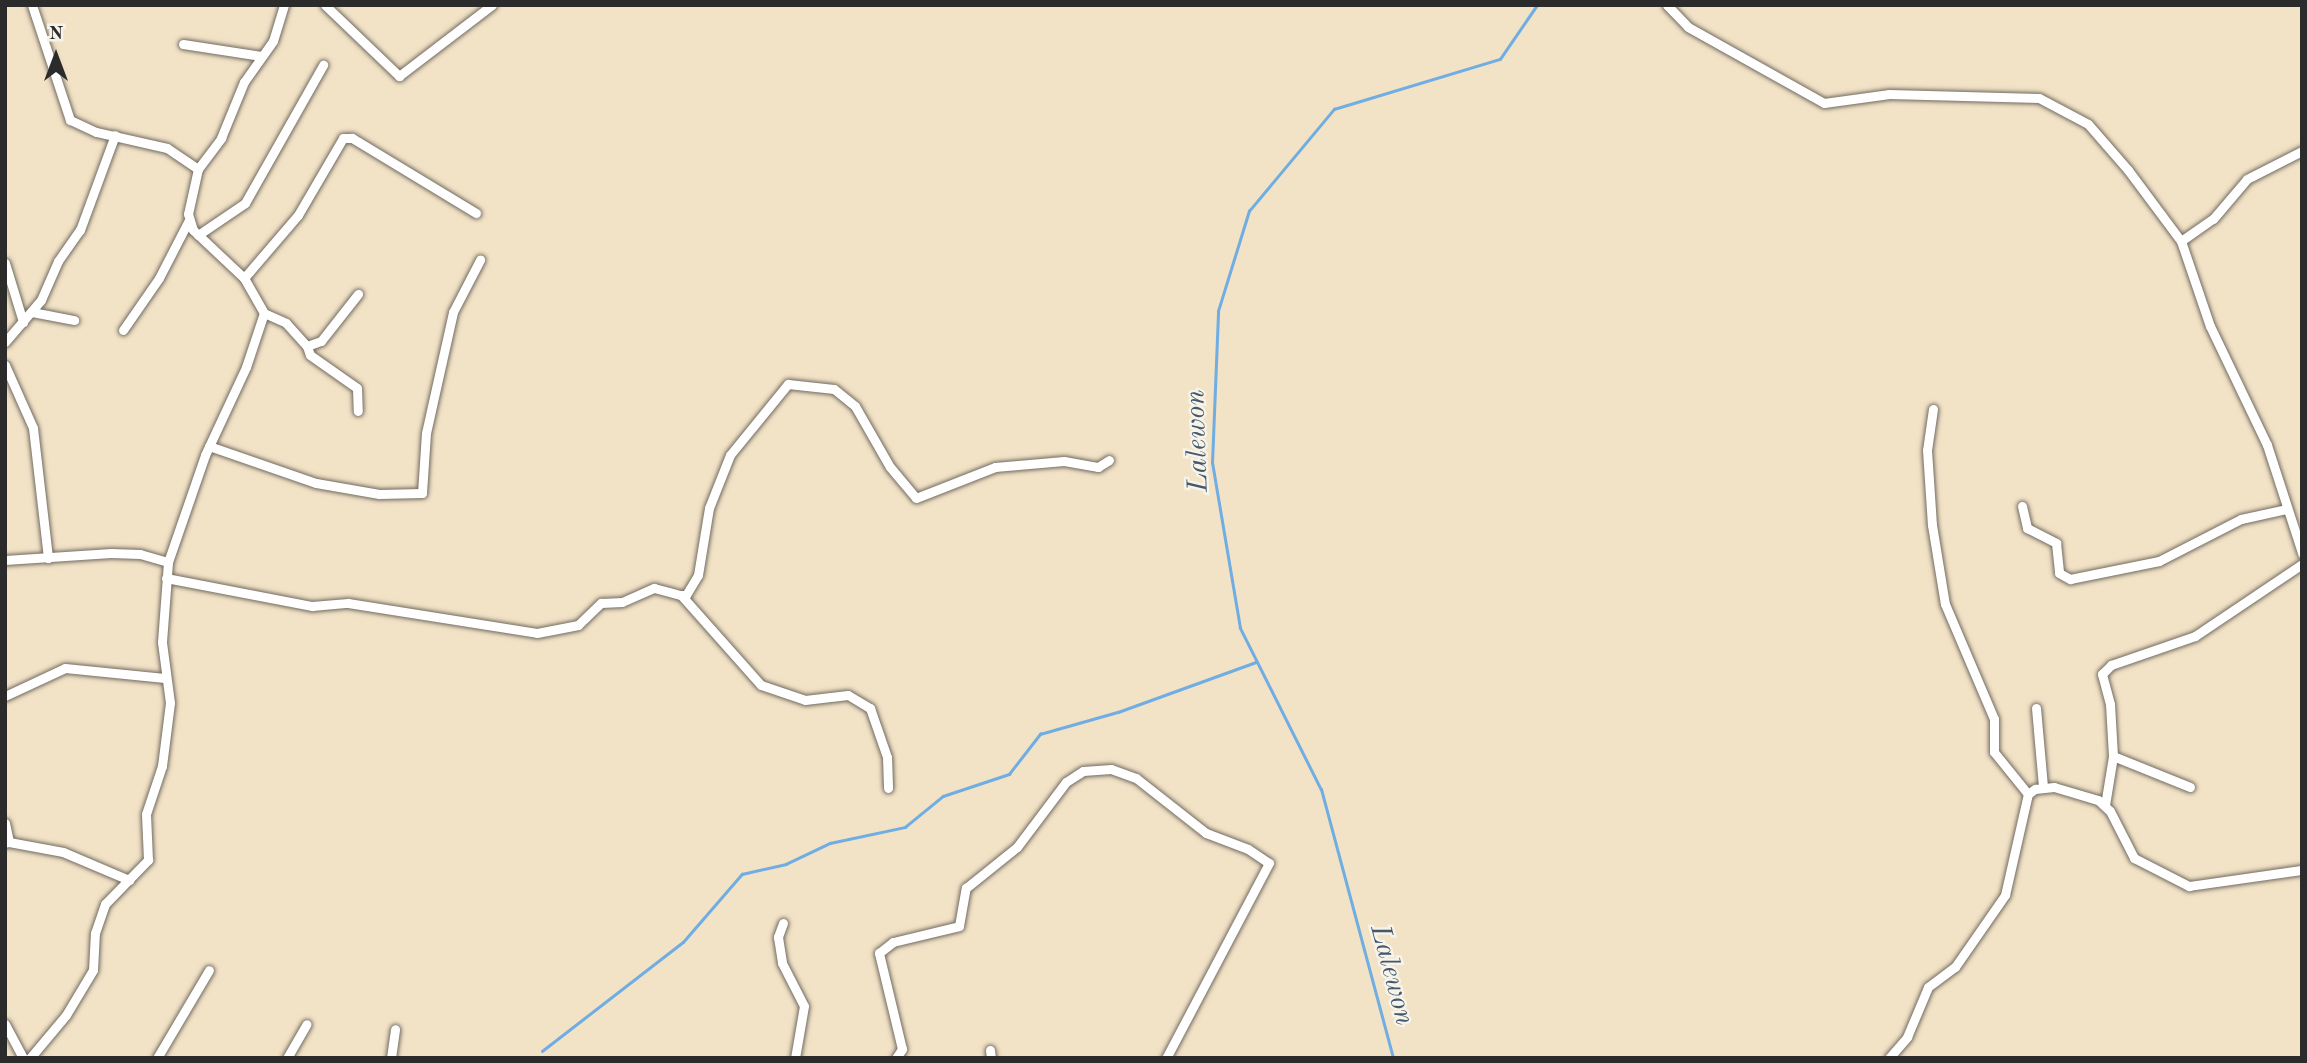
<!DOCTYPE html>
<html>
<head>
<meta charset="utf-8">
<style>
	body { margin:0 }
	#map { position:relative; width:2307px; height:1063px; overflow:hidden; background:#f2e2c6; font-family:"Old Standard TT",serif }
	div>[style] { position:absolute }
	[style*='--x'] { left:calc(var(--x)*1px); top:calc(var(--y)*1px); width:calc(var(--w)*1px); rotate:calc(var(--a)*1deg) }
	.stream>* { height:2.5px; margin:-1.25px; padding:0 1.25px; transform-origin:1.25px; border-radius:1.25px; background:#6fade2 }
	.roads { filter:drop-shadow(0 0 2px #716b61) drop-shadow(0 0 2px #716b61) }
	.minor>* { height:9px; margin:-4.5px; padding:0 4.5px; transform-origin:4.5px; border-radius:4.5px; background:#fff }
	span { translate:-50% -50%; white-space:nowrap; text-align:center; line-height:1.15; -webkit-text-stroke:5px #f7f3e8; paint-order:stroke }
	.water-label { font-size:28px; color:#43586b; font-style:italic }
	.frame { position:absolute; inset:0; border:7px solid #2b2b2b; pointer-events:none }
	.north { position:absolute; left:21px; top:21px; width:70px; height:70px; -webkit-text-stroke:5px #f7f3e8; paint-order:stroke; rotate:0deg; font-size:19px; font-weight:700; line-height:28px; text-align:center; color:#2b2b2b }
	.north::after { content:''; display:block; margin:auto; width:24px; height:32px; background:#2b2b2b; clip-path:polygon(50% 0,100% 100%,50% 72%,0 100%) }
</style>
</head>
<body>
<div id="map">
	<div class="stream">
		<div style="--x:542;--y:1051;--w:178;--a:-37.7"></div>
		<div style="--x:683;--y:942;--w:90;--a:-49.1"></div>
		<div style="--x:742;--y:874;--w:45;--a:-12.8"></div>
		<div style="--x:786;--y:864;--w:49;--a:-25.5"></div>
		<div style="--x:830;--y:843;--w:77;--a:-12"></div>
		<div style="--x:905;--y:827;--w:49;--a:-39.2"></div>
		<div style="--x:943;--y:796;--w:70;--a:-18.4"></div>
		<div style="--x:1009;--y:774;--w:51;--a:-52.2"></div>
		<div style="--x:1040;--y:734;--w:81;--a:-15.8"></div>
		<div style="--x:1118;--y:712;--w:147;--a:-19.9"></div>
		<div style="--x:1393;--y:1058;--w:278;--a:-105"></div>
		<div style="--x:1321;--y:790;--w:181;--a:-116.6"></div>
		<div style="--x:1240;--y:628;--w:167;--a:-99.6"></div>
		<div style="--x:1212;--y:463;--w:152;--a:-87.7"></div>
		<div style="--x:1218;--y:311;--w:105;--a:-72.8"></div>
		<div style="--x:1249;--y:211;--w:133;--a:-50.2"></div>
		<div style="--x:1334;--y:109;--w:173;--a:-16.8"></div>
		<div style="--x:1500;--y:59;--w:65;--a:-55.6"></div>
	</div>
	<div class="roads">
		<div class="minor">
			<div style="--x:325;--y:5;--w:103;--a:43.8"></div>
			<div style="--x:399;--y:76;--w:117;--a:-37.4"></div>
			<div style="--x:1667;--y:5;--w:30;--a:46"></div>
			<div style="--x:1688;--y:27;--w:156;--a:29.2"></div>
			<div style="--x:1824;--y:103;--w:66;--a:-7.9"></div>
			<div style="--x:1889;--y:94;--w:150;--a:1.5"></div>
			<div style="--x:2039;--y:98;--w:55;--a:28"></div>
			<div style="--x:2088;--y:124;--w:61;--a:49"></div>
			<div style="--x:2128;--y:170;--w:89;--a:53.3"></div>
			<div style="--x:2181;--y:241;--w:90;--a:71.2"></div>
			<div style="--x:2210;--y:326;--w:132;--a:64.4"></div>
			<div style="--x:2267;--y:445;--w:114;--a:72"></div>
			<div style="--x:183;--y:44;--w:79;--a:8.7"></div>
			<div style="--x:198;--y:169;--w:39;--a:-53"></div>
			<div style="--x:221;--y:138;--w:61;--a:-67.7"></div>
			<div style="--x:244;--y:82;--w:50;--a:-54.7"></div>
			<div style="--x:273;--y:41;--w:38;--a:-73"></div>
			<div style="--x:198;--y:235;--w:57;--a:-34.2"></div>
			<div style="--x:245;--y:203;--w:159;--a:-60.5"></div>
			<div style="--x:2181;--y:241;--w:39;--a:-35"></div>
			<div style="--x:2213;--y:219;--w:52;--a:-49.6"></div>
			<div style="--x:2247;--y:179;--w:62;--a:-27"></div>
			<div style="--x:5;--y:263;--w:62;--a:73"></div>
			<div style="--x:244;--y:278;--w:83;--a:-49.4"></div>
			<div style="--x:298;--y:215;--w:89;--a:-59.7"></div>
			<div style="--x:343;--y:138;--w:9;--a:0"></div>
			<div style="--x:352;--y:138;--w:145;--a:31.2"></div>
			<div style="--x:32;--y:312;--w:43;--a:10.8"></div>
			<div style="--x:264;--y:313;--w:24;--a:24"></div>
			<div style="--x:286;--y:323;--w:31;--a:48"></div>
			<div style="--x:307;--y:346;--w:9;--a:72"></div>
			<div style="--x:310;--y:355;--w:57;--a:35.1"></div>
			<div style="--x:357;--y:388;--w:23;--a:88"></div>
			<div style="--x:123;--y:330;--w:63;--a:-55.3"></div>
			<div style="--x:159;--y:278;--w:65;--a:-62.7"></div>
			<div style="--x:5;--y:342;--w:55;--a:-49.4"></div>
			<div style="--x:41;--y:300;--w:43;--a:-66.4"></div>
			<div style="--x:58;--y:261;--w:38;--a:-55"></div>
			<div style="--x:80;--y:230;--w:101;--a:-69.8"></div>
			<div style="--x:307;--y:346;--w:15;--a:-20"></div>
			<div style="--x:321;--y:341;--w:60;--a:-51.8"></div>
			<div style="--x:5;--y:365;--w:69;--a:66"></div>
			<div style="--x:33;--y:428;--w:131;--a:83.4"></div>
			<div style="--x:1933;--y:409;--w:41;--a:98.3"></div>
			<div style="--x:1927;--y:450;--w:75;--a:86.2"></div>
			<div style="--x:1932;--y:525;--w:80;--a:80.7"></div>
			<div style="--x:1945;--y:604;--w:125;--a:66.9"></div>
			<div style="--x:1994;--y:719;--w:33;--a:90"></div>
			<div style="--x:1994;--y:752;--w:54;--a:51"></div>
			<div style="--x:209;--y:446;--w:113;--a:19.1"></div>
			<div style="--x:316;--y:483;--w:64;--a:9.9"></div>
			<div style="--x:379;--y:494;--w:43;--a:-1.3"></div>
			<div style="--x:422;--y:493;--w:60;--a:-86.2"></div>
			<div style="--x:426;--y:433;--w:124;--a:-77.4"></div>
			<div style="--x:453;--y:312;--w:59;--a:-62.6"></div>
			<div style="--x:2022;--y:506;--w:23;--a:77"></div>
			<div style="--x:2027;--y:528;--w:33;--a:27"></div>
			<div style="--x:2056;--y:543;--w:30;--a:84"></div>
			<div style="--x:2059;--y:573;--w:13;--a:29"></div>
			<div style="--x:2070;--y:579;--w:91;--a:-11.4"></div>
			<div style="--x:2159;--y:561;--w:92;--a:-27.1"></div>
			<div style="--x:2241;--y:519;--w:46;--a:-12.5"></div>
			<div style="--x:5;--y:560;--w:106;--a:-3.8"></div>
			<div style="--x:111;--y:553;--w:29;--a:2"></div>
			<div style="--x:140;--y:554;--w:29;--a:16"></div>
			<div style="--x:166;--y:578;--w:149;--a:10.9"></div>
			<div style="--x:312;--y:606;--w:36;--a:-5"></div>
			<div style="--x:348;--y:603;--w:191;--a:9"></div>
			<div style="--x:537;--y:633;--w:42;--a:-11"></div>
			<div style="--x:578;--y:625;--w:32;--a:-44"></div>
			<div style="--x:601;--y:603;--w:21;--a:-3"></div>
			<div style="--x:622;--y:602;--w:35;--a:-24"></div>
			<div style="--x:654;--y:588;--w:28;--a:15"></div>
			<div style="--x:681;--y:595;--w:120;--a:48.4"></div>
			<div style="--x:761;--y:685;--w:46;--a:18.8"></div>
			<div style="--x:805;--y:700;--w:43;--a:-6.6"></div>
			<div style="--x:848;--y:695;--w:26;--a:31"></div>
			<div style="--x:870;--y:708;--w:52;--a:70.9"></div>
			<div style="--x:887;--y:757;--w:31;--a:88"></div>
			<div style="--x:681;--y:595;--w:5;--a:0"></div>
			<div style="--x:686;--y:595;--w:23;--a:-59"></div>
			<div style="--x:698;--y:575;--w:68;--a:-80.7"></div>
			<div style="--x:709;--y:508;--w:57;--a:-68.4"></div>
			<div style="--x:730;--y:455;--w:92;--a:-50.8"></div>
			<div style="--x:788;--y:384;--w:46;--a:6.2"></div>
			<div style="--x:834;--y:389;--w:27;--a:39"></div>
			<div style="--x:855;--y:406;--w:70;--a:60.2"></div>
			<div style="--x:890;--y:467;--w:40;--a:50"></div>
			<div style="--x:916;--y:498;--w:85;--a:-21.4"></div>
			<div style="--x:995;--y:467;--w:69;--a:-5"></div>
			<div style="--x:1064;--y:461;--w:35;--a:10"></div>
			<div style="--x:1098;--y:467;--w:13;--a:-32"></div>
			<div style="--x:5;--y:696;--w:66;--a:-25"></div>
			<div style="--x:65;--y:668;--w:100;--a:5.7"></div>
			<div style="--x:2036;--y:708;--w:79;--a:84.9"></div>
			<div style="--x:2190;--y:787;--w:83;--a:-158.1"></div>
			<div style="--x:2113;--y:756;--w:52;--a:-93.3"></div>
			<div style="--x:2110;--y:704;--w:31;--a:-105"></div>
			<div style="--x:2102;--y:674;--w:13;--a:-45"></div>
			<div style="--x:2111;--y:665;--w:89;--a:-19"></div>
			<div style="--x:2195;--y:636;--w:129;--a:-33.9"></div>
			<div style="--x:2105;--y:805;--w:50;--a:-80.7"></div>
			<div style="--x:5;--y:823;--w:19;--a:78"></div>
			<div style="--x:9;--y:842;--w:4;--a:166"></div>
			<div style="--x:9;--y:842;--w:55;--a:10.5"></div>
			<div style="--x:63;--y:852;--w:72;--a:23"></div>
			<div style="--x:783;--y:923;--w:15;--a:110"></div>
			<div style="--x:778;--y:937;--w:26;--a:81"></div>
			<div style="--x:782;--y:963;--w:48;--a:62.9"></div>
			<div style="--x:804;--y:1006;--w:53;--a:99.8"></div>
			<div style="--x:5;--y:1024;--w:38;--a:62"></div>
			<div style="--x:990;--y:1050;--w:8;--a:83"></div>
			<div style="--x:30;--y:1058;--w:56;--a:-50.1"></div>
			<div style="--x:66;--y:1015;--w:52;--a:-59"></div>
			<div style="--x:93;--y:970;--w:37;--a:-87"></div>
			<div style="--x:95;--y:933;--w:31;--a:-71"></div>
			<div style="--x:105;--y:904;--w:62;--a:-45.7"></div>
			<div style="--x:148;--y:860;--w:46;--a:-92.5"></div>
			<div style="--x:146;--y:814;--w:51;--a:-71.6"></div>
			<div style="--x:162;--y:766;--w:64;--a:-82.8"></div>
			<div style="--x:170;--y:703;--w:62;--a:-97.5"></div>
			<div style="--x:162;--y:642;--w:80;--a:-85.7"></div>
			<div style="--x:168;--y:562;--w:113;--a:-70.9"></div>
			<div style="--x:205;--y:455;--w:97;--a:-65"></div>
			<div style="--x:246;--y:367;--w:57;--a:-71.6"></div>
			<div style="--x:264;--y:313;--w:40;--a:-119.7"></div>
			<div style="--x:244;--y:278;--w:70;--a:-136.7"></div>
			<div style="--x:193;--y:230;--w:17;--a:-107"></div>
			<div style="--x:188;--y:214;--w:46;--a:-77.5"></div>
			<div style="--x:198;--y:169;--w:37;--a:-146"></div>
			<div style="--x:167;--y:148;--w:73;--a:-167.3"></div>
			<div style="--x:96;--y:132;--w:29;--a:-155"></div>
			<div style="--x:70;--y:120;--w:121;--a:-108.3"></div>
			<div style="--x:157;--y:1058;--w:102;--a:-59.4"></div>
			<div style="--x:287;--y:1058;--w:39;--a:-60"></div>
			<div style="--x:391;--y:1058;--w:29;--a:-82"></div>
			<div style="--x:896;--y:1058;--w:11;--a:-56"></div>
			<div style="--x:902;--y:1049;--w:99;--a:-103.5"></div>
			<div style="--x:879;--y:953;--w:18;--a:-38"></div>
			<div style="--x:893;--y:942;--w:68;--a:-13.6"></div>
			<div style="--x:959;--y:926;--w:39;--a:-80"></div>
			<div style="--x:966;--y:888;--w:65;--a:-38.8"></div>
			<div style="--x:1017;--y:847;--w:81;--a:-53"></div>
			<div style="--x:1066;--y:782;--w:20;--a:-33"></div>
			<div style="--x:1083;--y:771;--w:28;--a:-4"></div>
			<div style="--x:1111;--y:769;--w:27;--a:20"></div>
			<div style="--x:1136;--y:778;--w:89;--a:38.2"></div>
			<div style="--x:1206;--y:833;--w:45;--a:20.9"></div>
			<div style="--x:1248;--y:849;--w:25;--a:34"></div>
			<div style="--x:1269;--y:863;--w:221;--a:117.8"></div>
			<div style="--x:1889;--y:1058;--w:28;--a:-49"></div>
			<div style="--x:1907;--y:1037;--w:54;--a:-67.2"></div>
			<div style="--x:1928;--y:987;--w:34;--a:-37"></div>
			<div style="--x:1955;--y:967;--w:88;--a:-55.2"></div>
			<div style="--x:2005;--y:895;--w:104;--a:-77.2"></div>
			<div style="--x:2028;--y:794;--w:9;--a:-36"></div>
			<div style="--x:2035;--y:789;--w:19;--a:-6"></div>
			<div style="--x:2054;--y:787;--w:46;--a:16.5"></div>
			<div style="--x:2098;--y:800;--w:16;--a:43"></div>
			<div style="--x:2110;--y:811;--w:53;--a:62.9"></div>
			<div style="--x:2134;--y:858;--w:62;--a:27"></div>
			<div style="--x:2189;--y:886;--w:114;--a:-8.1"></div>
		</div>
	</div>
	<div class="water-label">
		<span style="left:1198px;top:441px;rotate:-92deg">Lalewon</span>
		<span style="left:1391px;top:975px;rotate:75deg">Lalewon</span>
	</div>
	<div class="frame"></div>
	<div class="north">N</div>
</div>
</body>
</html>
